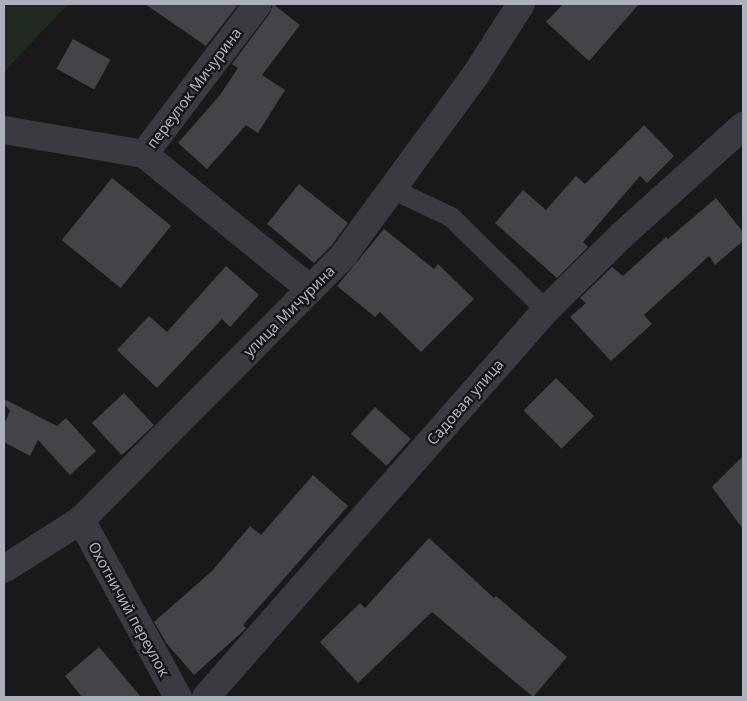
<!DOCTYPE html>
<html>
<head>
<meta charset="utf-8">
<style>
	body { margin:0 }
	#map { position:relative; width:747px; height:701px; overflow:hidden; background:#19191b; font-family:"Noto Sans",sans-serif }
	div>[style] { position:absolute }
	[style*='--x'] { left:calc(var(--x)*1px); top:calc(var(--y)*1px); width:calc(var(--w)*1px); rotate:calc(var(--a)*1deg) }
	.green>* { inset:0; background:#202922 }
	.building>* { inset:0; background:#434448; transform-origin:0 0 }
	.lane>* { height:20px; margin:-10px; padding:0 10px; transform-origin:10px; border-radius:10px; background:#3a3b40 }
	.street>* { height:28px; margin:-14px; padding:0 14px; transform-origin:14px; border-radius:14px; background:#3a3b40 }
	span { translate:-50% -50%; white-space:nowrap; text-align:center; line-height:1.15; -webkit-text-stroke:4.5px #141416; paint-order:stroke }
	.street-label { font-size:15px; color:#abb0ba }
	.frame { position:absolute; inset:0; border:5px solid #abb0ba; pointer-events:none }
</style>
</head>
<body>
<div id="map">
	<div class="green">
		<div style="clip-path:polygon(4px 4px,68px 4px,4px 72px)"></div>
	</div>
	<div class="building">
		<div style="clip-path:polygon(145px 4px,234px 4px,237px 6px,206px 46px)"></div>
		<div style="clip-path:polygon(273px 4px,300px 25px,262px 75px,285px 90px,258px 133px,246px 125px,207px 169px,178px 143px,220px 95px,238px 68px,232px 64px,270px 13px)"></div>
		<div style="clip-path:polygon(563px 4px,639px 4px,589px 61px,546px 22px)"></div>
		<div style="left:73px;top:39px;width:43px;height:34px;rotate:29deg"></div>
		<div style="clip-path:polygon(644px 125px,674px 156px,647px 183px,640px 176px,583px 242px,588px 247px,557px 278px,495px 223px,523px 190px,546px 210px,576px 176px,585px 184px)"></div>
		<div style="left:112px;top:178px;width:76px;height:80px;rotate:39deg"></div>
		<div style="clip-path:polygon(299px 184px,348px 223px,331px 246px,314px 263px,267px 224px)"></div>
		<div style="clip-path:polygon(716px 198px,743px 232px,743px 241px,715px 265px,709px 256px,644px 315px,652px 324px,611px 361px,570px 317px,586px 303px,580px 298px,612px 267px,623px 276px,666px 237px,668px 239px)"></div>
		<div style="clip-path:polygon(384px 229px,434px 269px,438px 264px,474px 299px,421px 352px,380px 312px,375px 317px,337px 286px)"></div>
		<div style="clip-path:polygon(226px 266px,259px 295px,230px 327px,222px 319px,157px 388px,117px 350px,149px 316px,167px 332px)"></div>
		<div style="left:556px;top:378px;width:54px;height:46px;rotate:45deg"></div>
		<div style="left:124px;top:393px;width:44px;height:44px;rotate:47deg"></div>
		<div style="clip-path:polygon(6px 400px,57px 426px,66px 418px,96px 451px,70px 475px,38px 440px,30px 456px,4px 442px,4px 424px,10px 411px,4px 404px)"></div>
		<div style="left:375px;top:407px;width:48px;height:36px;rotate:42deg"></div>
		<div style="clip-path:polygon(743px 456px,743px 529px,712px 487px)"></div>
		<div style="clip-path:polygon(313px 475px,348px 506px,243px 625px,246px 628px,241px 633px,194px 675px,167px 644px,154px 622px,212px 571px,250px 526px,261px 535px)"></div>
		<div style="clip-path:polygon(429px 538px,494px 598px,496px 596px,567px 657px,533px 697px,432px 612px,358px 683px,320px 642px,360px 603px,365px 608px)"></div>
		<div style="clip-path:polygon(99px 647px,141px 697px,82px 697px,65px 676px)"></div>
	</div>
	<div class="lane">
		<div style="--x:392;--y:189;--w:65;--a:25.4"></div>
		<div style="--x:451;--y:217;--w:133;--a:44.4"></div>
	</div>
	<div class="street">
		<div style="--x:4;--y:130;--w:142;--a:9.7"></div>
		<div style="--x:144;--y:154;--w:188;--a:-52.8"></div>
		<div style="--x:144;--y:154;--w:214;--a:39.1"></div>
		<div style="--x:81;--y:520;--w:202;--a:61.3"></div>
		<div style="--x:4;--y:569;--w:91;--a:-32.5"></div>
		<div style="--x:81;--y:520;--w:372;--a:-45.2"></div>
		<div style="--x:343;--y:256;--w:225;--a:-53.8"></div>
		<div style="--x:476;--y:74;--w:83;--a:-57.3"></div>
		<div style="--x:206;--y:697;--w:515;--a:-48.7"></div>
		<div style="--x:546;--y:310;--w:107;--a:-44.6"></div>
		<div style="--x:622;--y:235;--w:163;--a:-42"></div>
	</div>
	<div class="street-label">
		<span style="left:194px;top:88px;rotate:-53deg">переулок Мичурина</span>
		<span style="left:289px;top:311px;rotate:-45deg">улица Мичурина</span>
		<span style="left:465px;top:402px;rotate:-49deg">Садовая улица</span>
		<span style="left:129px;top:609px;rotate:61deg">Охотничий переулок</span>
	</div>
	<div class="frame"></div>
</div>
</body>
</html>
